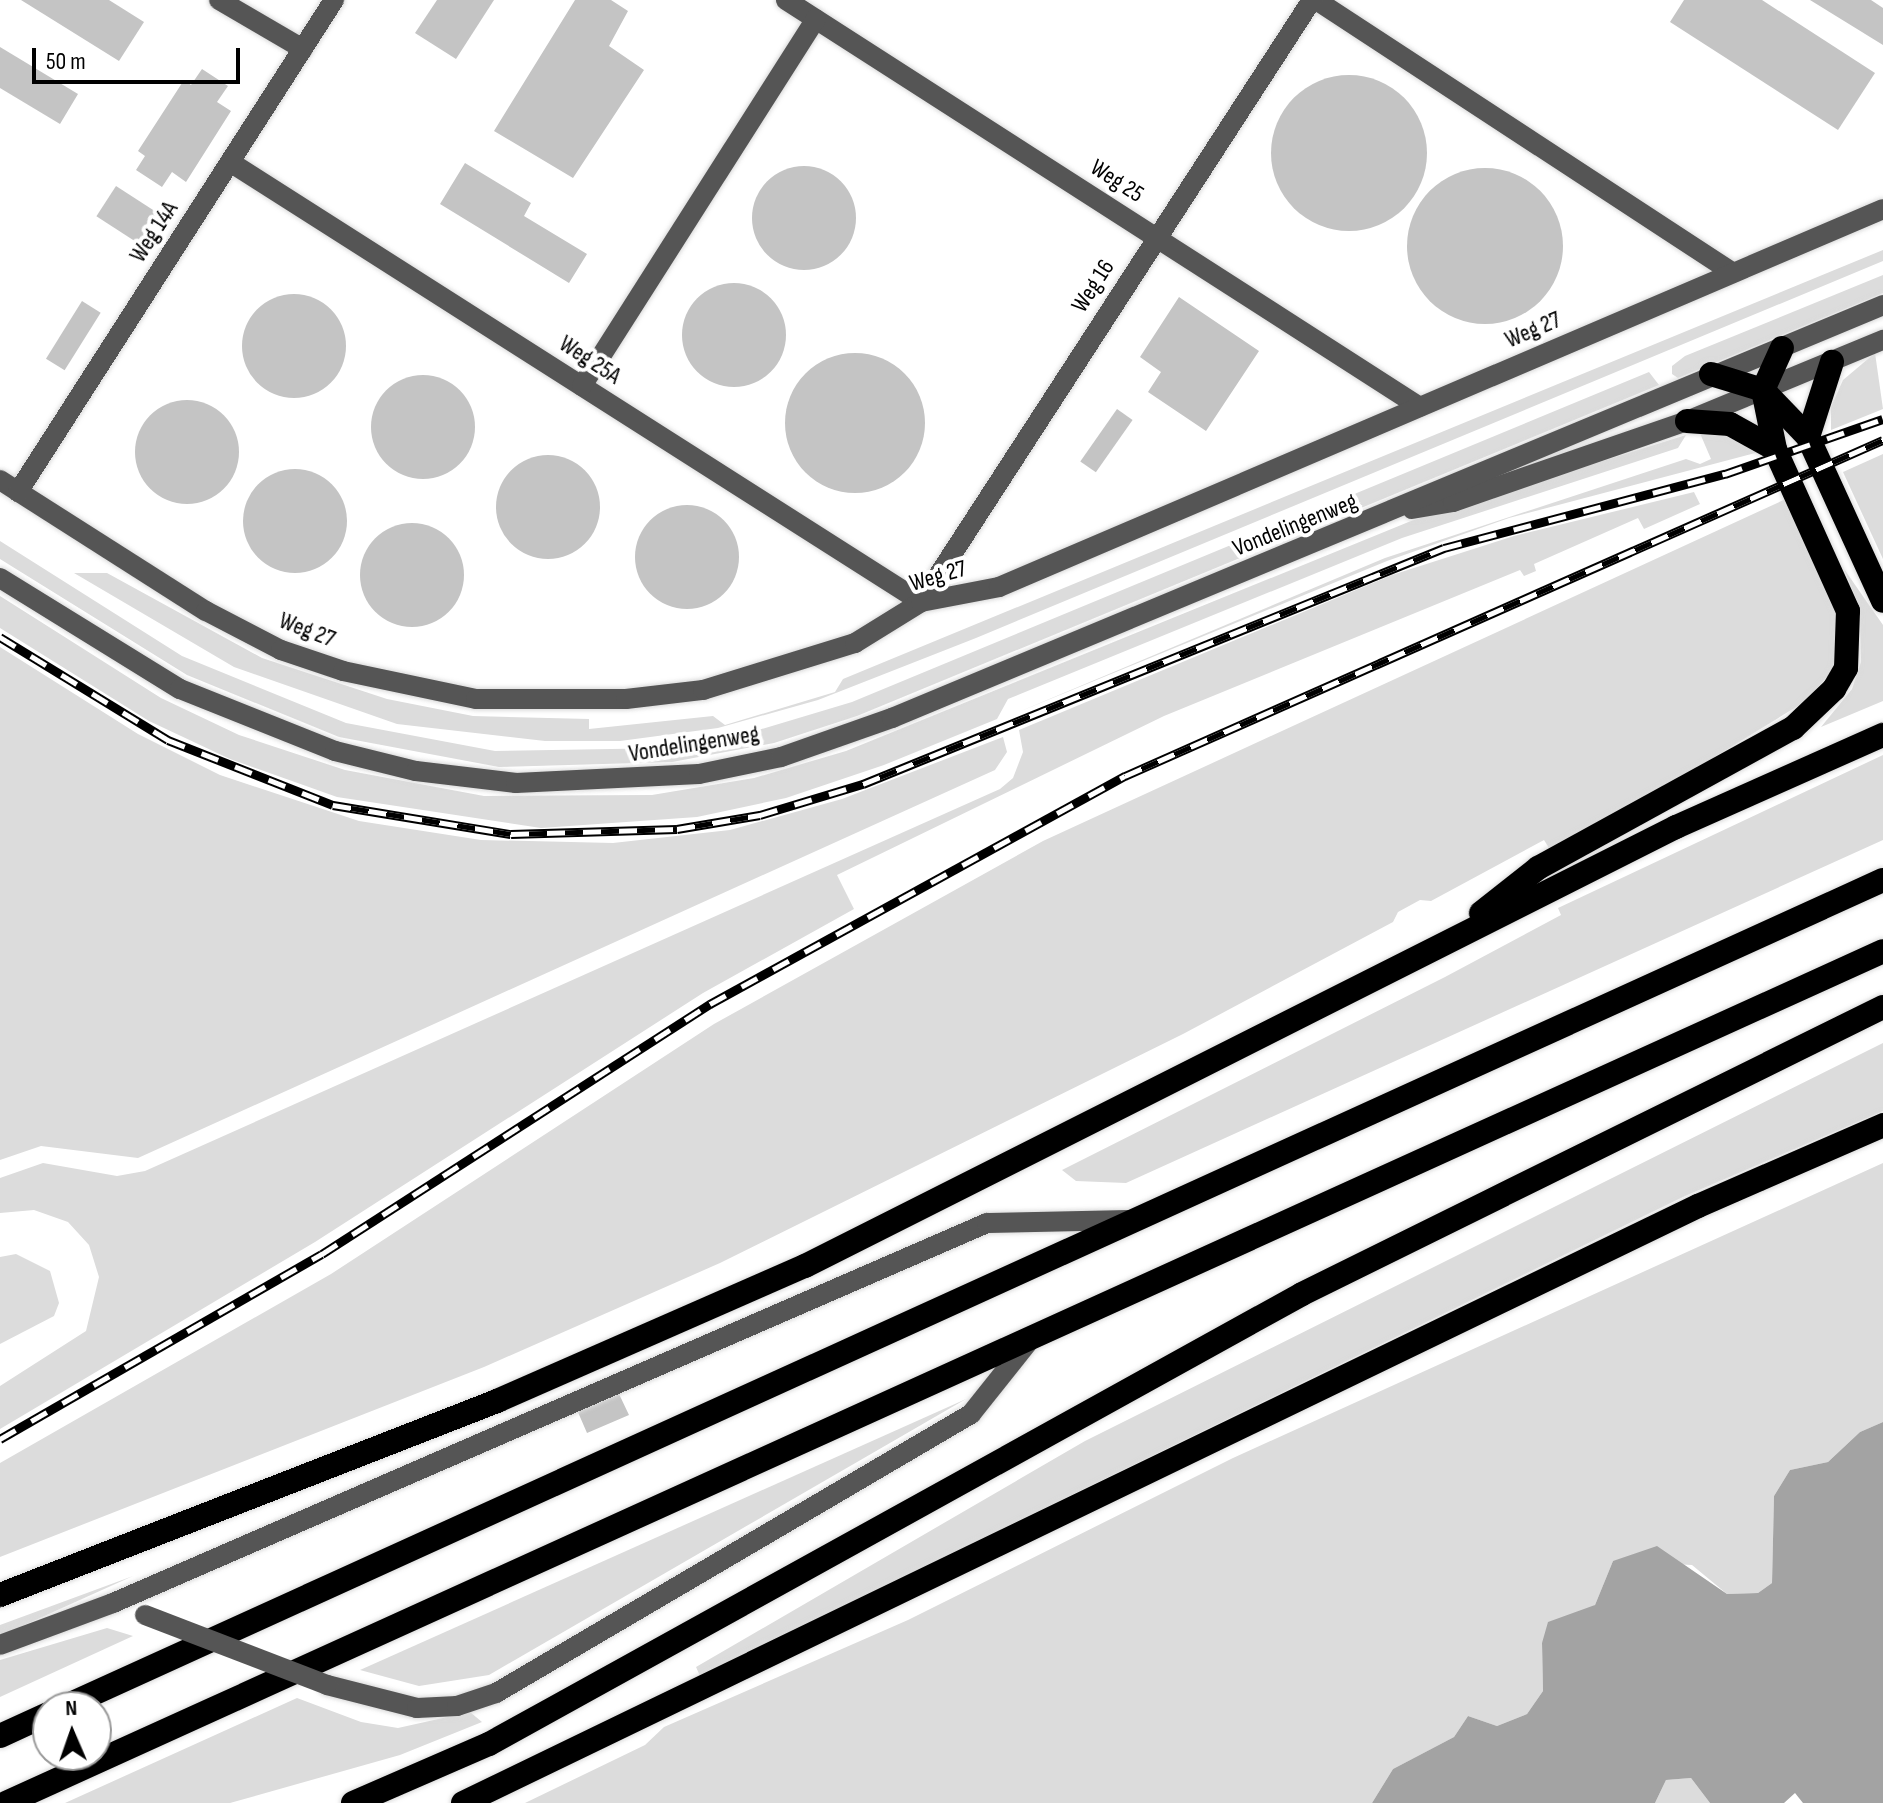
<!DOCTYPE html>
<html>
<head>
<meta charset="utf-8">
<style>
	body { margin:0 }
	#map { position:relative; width:1883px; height:1803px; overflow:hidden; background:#fff; font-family:"Sofia Sans Condensed",sans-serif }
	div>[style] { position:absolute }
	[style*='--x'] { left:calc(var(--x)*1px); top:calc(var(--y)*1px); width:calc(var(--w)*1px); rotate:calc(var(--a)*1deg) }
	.green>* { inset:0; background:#dcdcdc }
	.water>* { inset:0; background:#a3a3a3 }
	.building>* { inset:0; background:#c4c4c4; transform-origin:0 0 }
	.round { border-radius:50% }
	.roads { filter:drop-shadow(0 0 2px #dbdbdb) drop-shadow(0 0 2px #dbdbdb) }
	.minor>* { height:20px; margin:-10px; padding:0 10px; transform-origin:10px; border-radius:10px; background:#555 }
	.highway>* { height:24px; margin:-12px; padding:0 12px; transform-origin:12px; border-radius:12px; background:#000 }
	.rail>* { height:9px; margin-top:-4.5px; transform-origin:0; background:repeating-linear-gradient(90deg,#fff 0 18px,#000 0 36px); box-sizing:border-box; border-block:2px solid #000 }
	.minor-bridge>* { height:20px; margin:-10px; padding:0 10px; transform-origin:10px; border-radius:10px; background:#555 }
	span { translate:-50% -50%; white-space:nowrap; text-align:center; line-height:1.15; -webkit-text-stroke:8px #fff; paint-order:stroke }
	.street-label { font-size:24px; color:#000 }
	.north { position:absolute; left:32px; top:1691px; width:80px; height:80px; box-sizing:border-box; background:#fff; border:2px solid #999; border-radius:50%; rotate:358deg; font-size:22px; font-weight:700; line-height:32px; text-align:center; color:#000 }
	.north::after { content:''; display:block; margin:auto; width:28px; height:36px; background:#000; clip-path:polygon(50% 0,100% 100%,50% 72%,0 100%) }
	.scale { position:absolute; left:32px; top:48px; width:208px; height:36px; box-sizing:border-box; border:4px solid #000; border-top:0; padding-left:10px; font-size:24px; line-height:28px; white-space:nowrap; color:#000; -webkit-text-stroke:6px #fff; paint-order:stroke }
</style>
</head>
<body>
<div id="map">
	<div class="green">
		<div style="clip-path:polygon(1883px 250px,1883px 261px,976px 638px,818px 700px,718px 728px,620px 741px,545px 741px,397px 724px,234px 667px,74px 573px,107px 573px,262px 658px,387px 699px,473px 716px,589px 719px,589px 729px,713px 716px,725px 725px,835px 692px,843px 679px)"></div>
		<div style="clip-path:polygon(1883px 275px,1883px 293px,1678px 378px,1672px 374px,1672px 366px,1685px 356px)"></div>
		<div style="clip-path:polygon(1875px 353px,1883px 409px,1831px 430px,1831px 407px,1843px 380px)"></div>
		<div style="clip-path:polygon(1649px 372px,1659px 385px,857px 716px,774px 743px,672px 762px,499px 767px,339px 737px,187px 675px,0 559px,0 541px,182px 656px,346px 723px,495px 751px,670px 748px,745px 734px,852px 702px)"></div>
		<div style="clip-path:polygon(1699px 431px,1734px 437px,1759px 452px,1509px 518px,1387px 561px,1016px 713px,1385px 558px,1686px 459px,1700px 464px,1711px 459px)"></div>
		<div style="clip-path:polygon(1686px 435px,1678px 448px,1402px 538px,1008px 699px,997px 719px,884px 765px,786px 798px,697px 817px,541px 828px,337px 797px,230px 759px,149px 721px,0 628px,0 596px,161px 698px,239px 735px,345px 770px,484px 796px,652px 795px,754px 778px,846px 751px,1411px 521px)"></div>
		<div style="clip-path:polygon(1883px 454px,1883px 559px,1843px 472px)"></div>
		<div style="clip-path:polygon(1694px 492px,1700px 504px,1644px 529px,1638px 518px,1534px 564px,1536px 571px,1524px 576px,1520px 570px,1164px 716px,837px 875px,854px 909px,703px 993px,315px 1242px,0 1429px,0 1386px,86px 1331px,99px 1277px,89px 1245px,68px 1222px,34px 1210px,0 1213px,0 1178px,43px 1163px,117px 1176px,145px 1171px,1000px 789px,1013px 778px,1023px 752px,1019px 730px,1392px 575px,1514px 536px)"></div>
		<div style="clip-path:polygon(1788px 498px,1839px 613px,1841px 644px,1831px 672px,1806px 701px,1680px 778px,1549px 848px,1544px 840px,1431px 901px,1420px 900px,1398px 912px,1393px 922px,1183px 1034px,720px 1263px,484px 1367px,0 1557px,0 1463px,331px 1274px,714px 1024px,1043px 841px)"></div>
		<div style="clip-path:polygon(1844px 569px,1883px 625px,1883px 701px,1821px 727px,1852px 689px,1861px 662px,1860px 608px)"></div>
		<div style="clip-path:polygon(0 647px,138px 734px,220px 775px,359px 821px,481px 840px,613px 843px,730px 830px,842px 799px,1003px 737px,1007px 752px,995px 770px,138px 1158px,41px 1146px,0 1160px)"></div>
		<div style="clip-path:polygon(1883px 755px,1883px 840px,1126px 1183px,1076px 1181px,1062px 1170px,1445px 977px,1561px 915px,1558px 908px)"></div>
		<div style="clip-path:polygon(1883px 1043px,1883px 1111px,1685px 1196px,700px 1676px,696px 1667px,1085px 1441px)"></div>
		<div style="clip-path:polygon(1883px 1163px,1883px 1422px,1860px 1432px,1828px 1462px,1790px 1470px,1774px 1496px,1772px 1583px,1758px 1593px,1727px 1594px,1692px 1565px,1613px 1561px,1595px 1605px,1542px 1643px,1543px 1691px,1527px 1714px,1497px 1726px,1468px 1716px,1454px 1737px,1393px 1769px,1372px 1803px,525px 1803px,645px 1745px,664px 1727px,908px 1620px,1233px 1458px)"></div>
		<div style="clip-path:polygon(16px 1254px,50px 1271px,59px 1303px,54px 1316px,0 1344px,0 1257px)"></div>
		<div style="clip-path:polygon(966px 1399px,489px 1675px,419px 1686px,360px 1670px)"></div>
		<div style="clip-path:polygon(133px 1576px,0 1636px,0 1625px)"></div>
		<div style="clip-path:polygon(107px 1628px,133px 1636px,0 1697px,0 1660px)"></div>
		<div style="clip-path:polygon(297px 1698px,361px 1722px,398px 1728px,470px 1712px,482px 1722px,400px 1755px,230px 1803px,65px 1803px)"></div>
		<div style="clip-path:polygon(1691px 1778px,1710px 1803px,1655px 1803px,1666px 1780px)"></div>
	</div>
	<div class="water">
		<div style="clip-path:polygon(1883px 1422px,1883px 1803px,1803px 1803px,1795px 1793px,1784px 1803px,1710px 1803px,1691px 1778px,1666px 1780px,1655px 1803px,1372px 1803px,1393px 1769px,1454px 1737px,1468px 1716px,1497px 1726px,1527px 1714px,1543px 1691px,1542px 1643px,1548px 1622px,1595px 1605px,1613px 1561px,1657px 1546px,1727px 1594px,1758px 1593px,1772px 1583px,1774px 1496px,1790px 1470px,1828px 1462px,1860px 1432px)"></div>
	</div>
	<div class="building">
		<div style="clip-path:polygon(21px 0,109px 0,144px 22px,119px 61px)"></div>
		<div style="clip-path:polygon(437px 0,494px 0,456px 59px,415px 33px)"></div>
		<div style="clip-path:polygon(575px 0,611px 0,628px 11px,609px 46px,644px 70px,573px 178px,494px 131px)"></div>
		<div style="clip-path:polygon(1684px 0,1762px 0,1875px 73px,1838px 130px,1670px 22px)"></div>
		<div style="clip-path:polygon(1810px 0,1871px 0,1883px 8px,1883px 45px)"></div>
		<div style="clip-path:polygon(0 47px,78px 94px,60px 124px,0 88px)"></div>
		<div style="clip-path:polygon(202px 69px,228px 86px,217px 102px,231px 111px,186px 182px,172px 172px,162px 187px,136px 170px,145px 156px,138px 151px,184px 80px,191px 85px)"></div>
		<div class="round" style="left:1271px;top:75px;width:156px;height:156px"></div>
		<div style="clip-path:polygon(465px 163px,531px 203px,524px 216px,587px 254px,569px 283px,440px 204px)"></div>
		<div class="round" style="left:752px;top:166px;width:104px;height:104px"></div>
		<div class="round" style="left:1407px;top:168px;width:156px;height:156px"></div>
		<div style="left:116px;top:186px;width:53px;height:36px;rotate:33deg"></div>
		<div class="round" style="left:682px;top:283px;width:104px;height:104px"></div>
		<div class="round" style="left:242px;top:294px;width:104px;height:104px"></div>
		<div style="clip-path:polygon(1179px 297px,1259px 351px,1206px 431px,1148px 392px,1161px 372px,1140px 357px)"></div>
		<div style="left:82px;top:301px;width:22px;height:68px;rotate:32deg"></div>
		<div class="round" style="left:785px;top:353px;width:140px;height:140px"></div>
		<div class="round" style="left:371px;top:375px;width:104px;height:104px"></div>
		<div class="round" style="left:135px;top:400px;width:104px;height:104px"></div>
		<div style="left:1117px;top:409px;width:19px;height:64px;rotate:35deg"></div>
		<div class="round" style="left:496px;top:455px;width:104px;height:104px"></div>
		<div class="round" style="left:243px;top:469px;width:104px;height:104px"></div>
		<div class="round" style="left:635px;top:505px;width:104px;height:104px"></div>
		<div class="round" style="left:360px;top:523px;width:104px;height:104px"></div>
		<div style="clip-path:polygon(619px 1394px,629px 1415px,587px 1433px,574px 1403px,590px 1395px,594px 1405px)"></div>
	</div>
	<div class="roads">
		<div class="minor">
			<div style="--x:219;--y:0;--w:97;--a:30.3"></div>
			<div style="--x:786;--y:0;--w:753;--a:32.7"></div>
			<div style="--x:1316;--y:0;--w:498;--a:33.2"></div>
			<div style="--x:230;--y:162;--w:819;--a:32.49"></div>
			<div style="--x:921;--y:602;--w:718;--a:-57"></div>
			<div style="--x:582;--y:386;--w:435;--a:-57.5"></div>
			<div style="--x:0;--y:480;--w:244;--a:32.5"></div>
			<div style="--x:206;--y:611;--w:85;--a:27.5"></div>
			<div style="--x:281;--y:650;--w:65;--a:18.7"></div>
			<div style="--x:343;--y:671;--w:136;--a:11.9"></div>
			<div style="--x:476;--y:699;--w:150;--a:0"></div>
			<div style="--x:626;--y:699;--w:78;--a:-6.7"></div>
			<div style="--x:703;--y:690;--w:159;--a:-17.2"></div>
			<div style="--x:855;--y:643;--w:78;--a:-31.8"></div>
			<div style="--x:921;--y:602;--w:79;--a:-10.9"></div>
			<div style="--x:999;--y:587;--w:961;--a:-23.15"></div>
			<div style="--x:18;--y:492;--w:585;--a:-57.29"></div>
			<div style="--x:1412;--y:509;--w:42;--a:-9.7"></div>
			<div style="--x:1453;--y:502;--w:248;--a:-19.1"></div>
			<div style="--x:1687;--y:421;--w:212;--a:-22.5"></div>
			<div style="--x:0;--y:578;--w:211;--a:31.7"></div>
			<div style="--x:180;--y:689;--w:167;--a:21.8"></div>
			<div style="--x:335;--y:751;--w:83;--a:13.9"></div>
			<div style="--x:416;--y:771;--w:101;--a:6.8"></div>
			<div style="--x:516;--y:783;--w:183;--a:-2.8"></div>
			<div style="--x:699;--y:774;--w:84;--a:-11.7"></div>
			<div style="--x:781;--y:757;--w:118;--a:-19.4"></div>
			<div style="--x:892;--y:718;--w:1074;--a:-22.62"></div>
			<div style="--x:0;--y:1645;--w:121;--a:-20.4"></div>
			<div style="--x:113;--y:1603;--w:953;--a:-23.5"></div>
			<div style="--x:987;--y:1223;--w:143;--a:-1.2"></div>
			<div style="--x:327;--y:1685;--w:93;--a:14.3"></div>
			<div style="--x:417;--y:1708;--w:40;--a:-2.9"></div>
			<div style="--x:457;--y:1706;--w:41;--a:-18.4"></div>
			<div style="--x:496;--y:1693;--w:551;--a:-30.43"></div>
			<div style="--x:971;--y:1414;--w:100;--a:-51.5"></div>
		</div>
		<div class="highway">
			<div style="--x:1711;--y:374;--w:54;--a:17.1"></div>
			<div style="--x:1763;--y:390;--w:65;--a:46.2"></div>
			<div style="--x:1808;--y:437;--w:180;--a:65.4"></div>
			<div style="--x:1687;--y:421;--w:43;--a:4"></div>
			<div style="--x:1730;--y:424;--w:51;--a:29.1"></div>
			<div style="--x:1808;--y:437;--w:79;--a:-72.3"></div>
			<div style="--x:1481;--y:913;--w:73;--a:-38.3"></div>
			<div style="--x:1538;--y:868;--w:291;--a:-28.8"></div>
			<div style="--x:1793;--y:728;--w:57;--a:-43.6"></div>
			<div style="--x:1834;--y:689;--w:24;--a:-60"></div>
			<div style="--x:1846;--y:668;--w:57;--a:-88"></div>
			<div style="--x:1848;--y:611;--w:178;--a:-114.3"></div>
			<div style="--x:1775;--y:449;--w:60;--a:-101.5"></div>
			<div style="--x:1763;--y:390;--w:46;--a:-65.7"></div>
			<div style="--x:0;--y:1595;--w:534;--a:-21.32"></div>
			<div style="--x:497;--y:1401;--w:336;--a:-23.7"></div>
			<div style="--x:805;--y:1266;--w:975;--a:-26.75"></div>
			<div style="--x:1676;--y:827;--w:227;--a:-24"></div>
			<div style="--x:64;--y:1707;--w:1998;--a:-24.45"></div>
			<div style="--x:0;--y:1736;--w:53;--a:-24.6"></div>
			<div style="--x:6;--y:1803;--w:2061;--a:-24.41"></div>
			<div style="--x:353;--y:1803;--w:148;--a:-23.5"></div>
			<div style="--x:489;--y:1744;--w:929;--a:-28.96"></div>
			<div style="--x:1302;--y:1294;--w:648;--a:-26.29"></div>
			<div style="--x:463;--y:1803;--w:1372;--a:-25.8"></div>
			<div style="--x:1698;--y:1206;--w:202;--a:-23.6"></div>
		</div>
	</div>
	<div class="rail">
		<div style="--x:0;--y:637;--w:197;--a:31.5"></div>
		<div style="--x:168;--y:740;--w:177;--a:21.5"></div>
		<div style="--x:333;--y:805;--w:180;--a:9.3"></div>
		<div style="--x:511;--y:834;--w:166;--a:-1.7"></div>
		<div style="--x:677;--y:829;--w:84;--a:-9.6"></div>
		<div style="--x:760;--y:815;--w:108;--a:-16.8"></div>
		<div style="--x:863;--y:784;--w:627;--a:-22.11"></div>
		<div style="--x:1444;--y:548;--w:291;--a:-14.8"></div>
		<div style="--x:1725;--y:474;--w:167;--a:-19.2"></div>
		<div style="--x:0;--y:1439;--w:371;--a:-29.9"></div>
		<div style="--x:322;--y:1254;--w:462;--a:-32.8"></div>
		<div style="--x:710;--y:1004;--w:474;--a:-28.8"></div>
		<div style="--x:1125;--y:776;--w:829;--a:-23.91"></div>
	</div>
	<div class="minor-bridge">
		<div style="--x:145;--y:1615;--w:195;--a:21"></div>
	</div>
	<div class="street-label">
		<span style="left:1117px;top:181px;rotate:33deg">Weg 25</span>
		<span style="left:154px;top:232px;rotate:-57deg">Weg 14A</span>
		<span style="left:1093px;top:286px;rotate:-57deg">Weg 16</span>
		<span style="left:1533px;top:330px;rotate:-23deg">Weg 27</span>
		<span style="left:590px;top:360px;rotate:33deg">Weg 25A</span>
		<span style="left:1295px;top:525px;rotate:-22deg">Vondelingenweg</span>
		<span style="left:938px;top:576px;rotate:-16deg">Weg 27</span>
		<span style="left:307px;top:630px;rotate:21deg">Weg 27</span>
		<span style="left:694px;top:744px;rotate:-9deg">Vondelingenweg</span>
	</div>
	<div class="north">N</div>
	<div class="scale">50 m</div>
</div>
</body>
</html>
